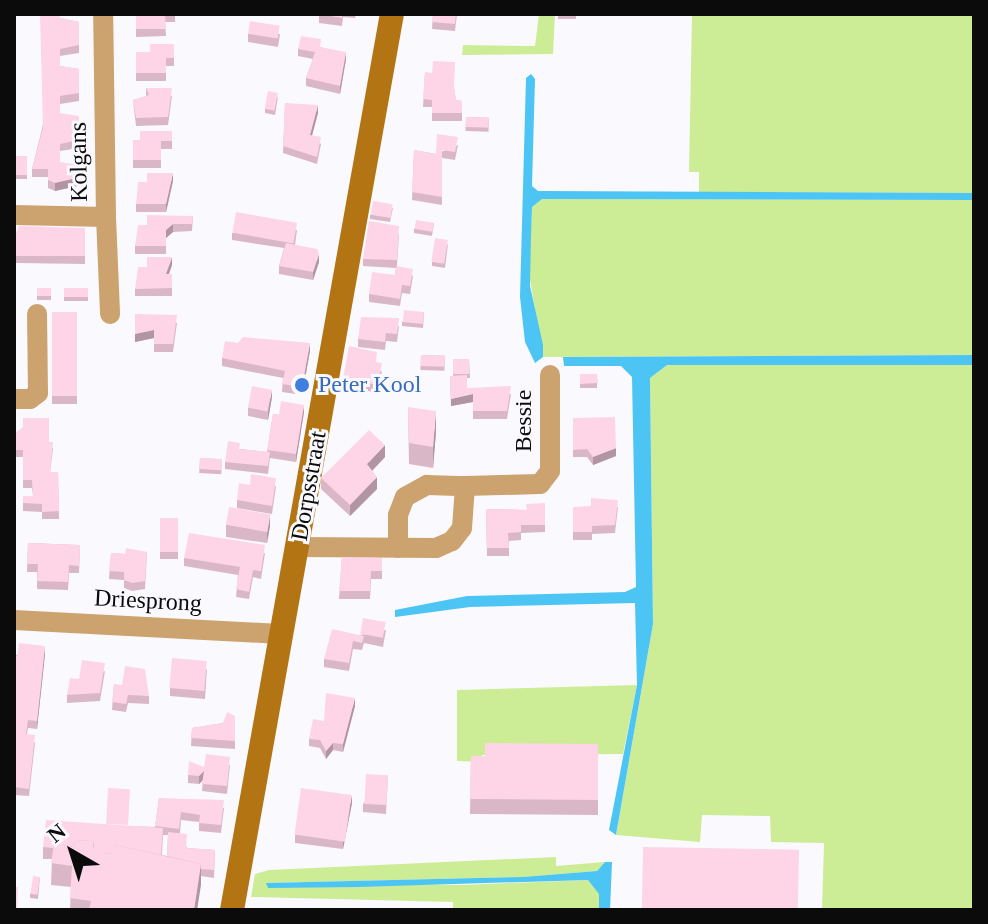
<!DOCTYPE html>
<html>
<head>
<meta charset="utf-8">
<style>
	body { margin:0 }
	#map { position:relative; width:988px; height:924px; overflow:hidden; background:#fafafe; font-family:"Times New Roman",serif }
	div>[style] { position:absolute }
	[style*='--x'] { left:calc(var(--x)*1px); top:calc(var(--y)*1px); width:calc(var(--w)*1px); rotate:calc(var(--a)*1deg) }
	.green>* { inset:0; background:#ccec96 }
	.water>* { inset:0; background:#4cc4f4 }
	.street>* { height:20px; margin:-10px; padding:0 10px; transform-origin:10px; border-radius:10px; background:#cca26f }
	.secondary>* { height:24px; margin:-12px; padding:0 12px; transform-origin:12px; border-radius:12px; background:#b37514 }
	.wall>* { inset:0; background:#dab7c7; transform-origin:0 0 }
	.shaded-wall>* { inset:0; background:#b195a2 }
	.building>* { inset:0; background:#fdd5e7; transform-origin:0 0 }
	.dots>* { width:22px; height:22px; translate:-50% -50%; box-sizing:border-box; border:4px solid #fafafe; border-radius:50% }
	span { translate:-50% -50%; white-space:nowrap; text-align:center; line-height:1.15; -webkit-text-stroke:6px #fafafe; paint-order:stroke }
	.street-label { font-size:24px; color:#0b0b0c }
	.shop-label { font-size:24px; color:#366cbe }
	.left { translate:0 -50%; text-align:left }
	.frame { position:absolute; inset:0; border:16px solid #0b0b0c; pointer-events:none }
	.north { position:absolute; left:32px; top:812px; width:80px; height:80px; -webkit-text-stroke:6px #fafafe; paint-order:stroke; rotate:321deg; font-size:22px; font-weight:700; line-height:32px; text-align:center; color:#0b0b0c }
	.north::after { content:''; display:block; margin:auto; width:28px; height:36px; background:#0b0b0c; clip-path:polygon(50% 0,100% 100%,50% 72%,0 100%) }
</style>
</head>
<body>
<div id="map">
	<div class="green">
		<div style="clip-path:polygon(539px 14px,555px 14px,553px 54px,462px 55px,463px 45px,535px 46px)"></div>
		<div style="clip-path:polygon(692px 14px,974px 14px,974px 193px,699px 192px,699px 172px,689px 172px)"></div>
		<div style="clip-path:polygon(542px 199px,974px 200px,974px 355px,543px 357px,529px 274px,532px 206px)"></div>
		<div style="clip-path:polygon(667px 365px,974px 365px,974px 910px,822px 910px,824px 843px,771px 842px,770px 816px,702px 815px,700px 842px,616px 835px,653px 624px,650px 378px)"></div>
		<div style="clip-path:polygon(637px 685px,623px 754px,482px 755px,482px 762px,457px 761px,457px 690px)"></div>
		<div style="clip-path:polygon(556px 857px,556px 866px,605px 862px,597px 871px,523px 877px,267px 883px,461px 885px,588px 880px,600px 894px,599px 910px,453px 910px,453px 902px,251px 897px,255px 874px,269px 870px)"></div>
	</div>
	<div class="water">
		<div style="clip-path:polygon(531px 74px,535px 79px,532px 186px,538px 191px,974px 193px,974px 200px,542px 199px,532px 207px,531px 236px,530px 286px,543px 345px,543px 357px,535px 363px,525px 342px,520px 297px,526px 78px)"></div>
		<div style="clip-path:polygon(974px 355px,974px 365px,667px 365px,650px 378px,653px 624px,616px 835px,609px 830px,637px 685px,635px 603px,470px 607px,395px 617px,395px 610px,467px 596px,625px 592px,636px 587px,632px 377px,621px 366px,564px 366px,563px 357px)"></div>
		<div style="clip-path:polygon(605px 862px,612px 862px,610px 910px,599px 910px,599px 894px,588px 880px,358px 887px,268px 888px,266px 883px,523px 877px,597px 871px)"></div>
	</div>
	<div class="street">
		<div style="--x:14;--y:215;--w:92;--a:1.2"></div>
		<div style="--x:106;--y:217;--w:203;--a:-90.8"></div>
		<div style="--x:106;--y:217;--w:97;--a:87.6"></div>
		<div style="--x:14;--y:399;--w:16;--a:0"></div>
		<div style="--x:30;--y:399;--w:10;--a:-37"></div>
		<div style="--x:38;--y:393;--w:79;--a:-90.7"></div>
		<div style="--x:298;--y:547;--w:138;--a:0.4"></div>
		<div style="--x:436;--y:548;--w:17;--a:-24"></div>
		<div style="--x:452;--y:541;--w:16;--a:-52"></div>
		<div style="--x:462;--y:528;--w:42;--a:-85.9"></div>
		<div style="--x:465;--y:486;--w:75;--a:-1.5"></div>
		<div style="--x:540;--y:484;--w:16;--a:-52"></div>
		<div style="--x:550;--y:471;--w:96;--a:-90"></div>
		<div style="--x:398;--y:548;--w:33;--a:-90"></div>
		<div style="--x:398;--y:515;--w:19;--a:-69"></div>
		<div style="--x:405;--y:497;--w:25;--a:-29"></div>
		<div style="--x:427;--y:485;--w:38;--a:2"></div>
		<div style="--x:14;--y:620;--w:266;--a:3"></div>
	</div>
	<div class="secondary">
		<div style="--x:232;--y:910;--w:910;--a:-79.88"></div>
	</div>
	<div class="wall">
		<div style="clip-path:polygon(136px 14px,175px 14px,175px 22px,165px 22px,166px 36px,136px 37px)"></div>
		<div style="clip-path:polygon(319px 14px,356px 14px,355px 18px,343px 17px,342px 26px,319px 23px)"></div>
		<div style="clip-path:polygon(433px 14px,457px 14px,455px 31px,432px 29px)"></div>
		<div style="left:558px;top:14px;width:18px;height:5px"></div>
		<div style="clip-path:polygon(60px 18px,79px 22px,79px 53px,60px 56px,60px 66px,79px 69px,79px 101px,60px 104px,60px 113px,79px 140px,79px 148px,60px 151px,60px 162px,79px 173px,77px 186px,55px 191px,48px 188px,48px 177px,32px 177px,32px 169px,42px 129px)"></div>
		<div style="clip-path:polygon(248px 34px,280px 34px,278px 47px,248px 42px)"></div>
		<div style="clip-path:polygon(174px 44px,174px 66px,166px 66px,166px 81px,136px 81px,136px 52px,150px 52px)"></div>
		<div style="clip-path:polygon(321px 47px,346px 59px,340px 94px,306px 86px,306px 78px,313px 59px,298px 56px,298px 49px)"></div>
		<div style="clip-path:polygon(425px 72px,454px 89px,456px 100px,462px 101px,462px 121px,432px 121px,432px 107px,423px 107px)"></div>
		<div style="clip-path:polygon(146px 88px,172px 96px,168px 125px,136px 126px,133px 100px,146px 96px)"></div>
		<div style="clip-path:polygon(278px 97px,275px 115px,265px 113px,265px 109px)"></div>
		<div style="clip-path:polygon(285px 103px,318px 113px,312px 135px,321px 144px,317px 164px,283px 153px)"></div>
		<div style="left:466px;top:117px;width:23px;height:14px;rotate:2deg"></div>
		<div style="clip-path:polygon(172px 131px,172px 149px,161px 149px,161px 168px,133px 168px,133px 140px,140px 140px)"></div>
		<div style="clip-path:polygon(458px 145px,455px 160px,442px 158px,442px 205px,412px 200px,414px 150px,436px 154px)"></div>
		<div style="left:14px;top:156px;width:13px;height:23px"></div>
		<div style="clip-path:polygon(173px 181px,166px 212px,136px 212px,136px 204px)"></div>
		<div style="clip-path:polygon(393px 208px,390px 222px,370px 219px,370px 215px)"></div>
		<div style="clip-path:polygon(193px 216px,192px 231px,173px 232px,166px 238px,166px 254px,135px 254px,135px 246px,147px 225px)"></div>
		<div style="clip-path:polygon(434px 223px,432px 236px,414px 233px,414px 229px)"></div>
		<div style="clip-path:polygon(85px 228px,85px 264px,16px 263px,16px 258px,14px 258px,14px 233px)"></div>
		<div style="clip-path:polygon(297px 230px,295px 245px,319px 262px,313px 280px,279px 274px,279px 266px,284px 248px,232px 240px,232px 233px)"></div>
		<div style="clip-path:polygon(399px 234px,397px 266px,413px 276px,410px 294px,402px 293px,400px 306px,369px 302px,369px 294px,395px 275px,396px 268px,363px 266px,363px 259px)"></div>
		<div style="clip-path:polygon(448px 244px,445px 268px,432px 266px,432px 262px)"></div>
		<div style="clip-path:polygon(172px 265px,169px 274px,172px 274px,172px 296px,135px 296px,135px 289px,147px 267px)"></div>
		<div style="left:37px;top:288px;width:14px;height:12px"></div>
		<div style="left:64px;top:288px;width:24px;height:13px"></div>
		<div style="left:52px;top:312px;width:25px;height:92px"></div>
		<div style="clip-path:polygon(424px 312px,423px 328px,402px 326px,402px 322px)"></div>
		<div style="clip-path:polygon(135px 314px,177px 323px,173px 352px,154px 352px,154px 338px,135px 342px)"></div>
		<div style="clip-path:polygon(399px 326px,397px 342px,386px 341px,385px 350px,358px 347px,358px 339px)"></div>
		<div style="clip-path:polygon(238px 343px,310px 351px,302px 395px,282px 392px,283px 378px,222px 366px,222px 358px)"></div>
		<div style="left:421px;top:355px;width:24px;height:15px;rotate:2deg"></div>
		<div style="clip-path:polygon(453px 359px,469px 359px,470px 378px,467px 378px,467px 388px,511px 394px,507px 419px,473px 419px,473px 402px,451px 406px,450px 376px,453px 376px)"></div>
		<div style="clip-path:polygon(382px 371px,378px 393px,343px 386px,343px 378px)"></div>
		<div style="left:580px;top:374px;width:17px;height:14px"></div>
		<div style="clip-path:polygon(272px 397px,268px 420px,248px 416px,248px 408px)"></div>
		<div style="clip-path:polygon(408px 407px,436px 432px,433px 468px,409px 464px)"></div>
		<div style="clip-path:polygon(304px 412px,296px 462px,270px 458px,268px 474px,225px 469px,225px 462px,240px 449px,267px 452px,273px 414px,279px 415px)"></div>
		<div style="clip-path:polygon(573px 418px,616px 456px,593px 465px,587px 457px,573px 457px)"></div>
		<div style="clip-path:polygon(14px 434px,49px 442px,53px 449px,50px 472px,58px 472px,59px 519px,42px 519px,42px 512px,23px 511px,23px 496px,33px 496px,32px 488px,23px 488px,23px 457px,14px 457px)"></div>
		<div style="clip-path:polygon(385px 457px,372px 471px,377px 489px,350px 516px,321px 489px,321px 478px)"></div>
		<div style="left:200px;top:458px;width:22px;height:15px;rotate:3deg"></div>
		<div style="clip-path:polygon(250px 485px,276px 486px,272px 514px,237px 508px,237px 500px)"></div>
		<div style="clip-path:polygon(545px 503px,545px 532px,521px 533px,521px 540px,509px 541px,509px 556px,487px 556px,486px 509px,527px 510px)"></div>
		<div style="clip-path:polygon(573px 507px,618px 507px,615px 533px,592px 534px,592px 540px,573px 540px)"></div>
		<div style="left:160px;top:518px;width:18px;height:41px"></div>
		<div style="clip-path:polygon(226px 525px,270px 526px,267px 543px,226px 537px)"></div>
		<div style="clip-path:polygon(28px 543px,80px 545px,79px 573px,69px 573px,68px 590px,37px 589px,37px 572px,27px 572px)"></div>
		<div style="clip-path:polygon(147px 552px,145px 589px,132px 591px,124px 588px,124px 580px,109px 579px,111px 553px,125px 554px)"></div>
		<div style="clip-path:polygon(265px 553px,261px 579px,253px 577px,249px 599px,236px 597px,238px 575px,184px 566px,184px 558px)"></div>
		<div style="clip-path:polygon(342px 557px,382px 558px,382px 579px,371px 579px,370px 599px,339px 599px)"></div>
		<div style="clip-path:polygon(386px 630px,383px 647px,364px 643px,362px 650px,353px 649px,349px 671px,324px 667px,324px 659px,360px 635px)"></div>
		<div style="clip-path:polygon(45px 654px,37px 729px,28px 728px,27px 734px,35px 743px,29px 796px,14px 795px,14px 680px,15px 672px,14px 672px,14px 655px)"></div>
		<div style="clip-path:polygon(207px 669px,205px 699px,170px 696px,170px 688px)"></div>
		<div style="clip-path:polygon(105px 671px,100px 701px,67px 703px,67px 695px,79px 679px)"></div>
		<div style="clip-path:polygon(114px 684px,149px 696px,149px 704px,128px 703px,126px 712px,112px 710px)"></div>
		<div style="clip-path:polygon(355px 706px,343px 752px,333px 750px,326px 759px,320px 748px,309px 746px,309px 739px,324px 721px)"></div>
		<div style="clip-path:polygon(235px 716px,235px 749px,191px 746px,192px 728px,223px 723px)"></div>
		<div style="clip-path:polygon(598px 744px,598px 815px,470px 814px,471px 756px,485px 756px)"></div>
		<div style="clip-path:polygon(230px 765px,227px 794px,202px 791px,203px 780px,199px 784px,188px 783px,188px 775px,204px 767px)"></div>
		<div style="clip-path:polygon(388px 775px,386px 814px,363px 812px,363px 804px)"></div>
		<div style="clip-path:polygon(evenodd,159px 798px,224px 808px,221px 833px,199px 831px,199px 822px,181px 820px,180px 833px,187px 848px,215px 850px,214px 878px,201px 876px,197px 910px,70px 910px,71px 887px,51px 885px,52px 859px,43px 859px,43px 847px,128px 826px,155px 827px,159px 798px,163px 835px,168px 835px,167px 856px,162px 855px,163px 835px)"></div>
		<div style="clip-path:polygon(352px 803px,343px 849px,295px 843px,295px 835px)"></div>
		<div style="clip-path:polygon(40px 877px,38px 899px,30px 898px,30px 894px)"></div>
	</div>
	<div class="shaded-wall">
		<div style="clip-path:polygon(346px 52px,346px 59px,340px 94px,340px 86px)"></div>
		<div style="clip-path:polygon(318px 105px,318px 113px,310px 143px,310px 135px)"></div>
		<div style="clip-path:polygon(79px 165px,77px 186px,55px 191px,55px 183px)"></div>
		<div style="clip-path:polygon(173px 173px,173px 181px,166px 212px,166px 204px)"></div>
		<div style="clip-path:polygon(173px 224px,173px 232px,166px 238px,166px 230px)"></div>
		<div style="clip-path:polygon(319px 254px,319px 262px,313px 280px,313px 272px)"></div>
		<div style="clip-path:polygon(172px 257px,172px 265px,166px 282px,166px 274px)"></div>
		<div style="clip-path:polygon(154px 330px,154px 338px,135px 342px,135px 334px)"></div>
		<div style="clip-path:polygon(310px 343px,310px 351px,302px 395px,302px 387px)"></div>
		<div style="clip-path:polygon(272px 390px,272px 397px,268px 420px,268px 412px)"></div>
		<div style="clip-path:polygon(473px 394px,473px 402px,451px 406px,451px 399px)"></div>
		<div style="clip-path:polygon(304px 405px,304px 412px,296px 462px,296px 454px)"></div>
		<div style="clip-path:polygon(436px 411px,436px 432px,433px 468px,433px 447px)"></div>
		<div style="clip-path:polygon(385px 445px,385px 457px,367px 476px,367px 464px)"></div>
		<div style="clip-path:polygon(616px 448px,616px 456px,593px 465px,593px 457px)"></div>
		<div style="clip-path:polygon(377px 477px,377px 489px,350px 516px,350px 505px)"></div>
		<div style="clip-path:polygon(270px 514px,270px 526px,267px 543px,267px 532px)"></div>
		<div style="clip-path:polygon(45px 646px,45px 654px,37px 729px,37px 721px)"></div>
		<div style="clip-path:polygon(355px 698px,355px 706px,343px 752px,343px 744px)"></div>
		<div style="clip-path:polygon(333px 743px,333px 750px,326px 759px,326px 751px)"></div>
		<div style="clip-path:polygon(204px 771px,204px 779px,199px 784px,199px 776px)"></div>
		<div style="clip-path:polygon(352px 795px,352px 803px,343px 849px,343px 842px)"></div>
		<div style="clip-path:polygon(201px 864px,201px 885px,197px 910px,194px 910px)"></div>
	</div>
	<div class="building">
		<div style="clip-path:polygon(40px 14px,60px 14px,60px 18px,79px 22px,79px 45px,60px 49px,60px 66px,79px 69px,79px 93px,60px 96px,60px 113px,79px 116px,79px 140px,60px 144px,60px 162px,79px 165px,77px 178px,55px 183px,48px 180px,48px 169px,32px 169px,43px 128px)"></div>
		<div style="clip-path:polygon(136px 14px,175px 14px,175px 15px,165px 15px,166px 29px,136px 29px)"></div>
		<div style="clip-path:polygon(319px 14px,342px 14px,342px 18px)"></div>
		<div style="clip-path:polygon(433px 14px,456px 14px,455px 24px,432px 22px)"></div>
		<div style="left:250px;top:21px;width:30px;height:13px;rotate:9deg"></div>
		<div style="clip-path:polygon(301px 36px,321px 39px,320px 47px,346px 52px,340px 86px,306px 78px,315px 52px,298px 49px)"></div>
		<div style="clip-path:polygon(150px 44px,174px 44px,174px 58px,166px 58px,166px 73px,136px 73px,136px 52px,150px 52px)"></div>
		<div style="clip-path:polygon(433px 61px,455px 62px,454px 87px,456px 100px,462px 101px,462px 113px,432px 113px,432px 100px,423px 99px,425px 72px,432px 73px)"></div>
		<div style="clip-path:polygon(146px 88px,172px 88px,168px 117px,136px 118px,133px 100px,149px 95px)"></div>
		<div style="left:268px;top:91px;width:10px;height:18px;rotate:11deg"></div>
		<div style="clip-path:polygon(285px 103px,318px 105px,310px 135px,321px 137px,317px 157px,283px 146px)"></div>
		<div style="left:466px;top:117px;width:23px;height:10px;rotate:2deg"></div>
		<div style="clip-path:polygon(140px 131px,172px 131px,172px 141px,161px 141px,161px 160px,133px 160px,133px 140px,140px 140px)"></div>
		<div style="clip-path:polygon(437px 134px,458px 137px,455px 152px,442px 150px,442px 197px,412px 192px,414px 150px,436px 154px)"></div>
		<div style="left:14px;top:156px;width:13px;height:19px"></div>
		<div style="clip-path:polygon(147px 173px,173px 173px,166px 204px,136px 204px,138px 182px,147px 182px)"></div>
		<div style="left:373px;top:201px;width:20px;height:14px;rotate:9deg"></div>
		<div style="left:236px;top:212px;width:62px;height:21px;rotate:10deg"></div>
		<div style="clip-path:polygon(147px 215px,193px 216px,192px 224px,173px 224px,166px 230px,166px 246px,135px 246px,138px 225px,147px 225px)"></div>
		<div style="left:416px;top:220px;width:18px;height:9px;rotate:9deg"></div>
		<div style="clip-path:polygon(369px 221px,399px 226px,397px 260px,363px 259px)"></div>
		<div style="clip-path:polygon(19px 226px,85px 228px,85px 256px,16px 256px,16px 250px,14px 250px,14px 233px,16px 233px)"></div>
		<div style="left:435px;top:238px;width:13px;height:24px;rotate:9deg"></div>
		<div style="clip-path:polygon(286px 243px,317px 249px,319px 254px,313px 272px,279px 266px)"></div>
		<div style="clip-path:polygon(147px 257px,172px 257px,166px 274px,172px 274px,172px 288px,135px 289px,138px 267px,147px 267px)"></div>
		<div style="clip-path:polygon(396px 266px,413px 269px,410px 286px,402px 285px,400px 299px,369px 294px,372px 272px,395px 275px)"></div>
		<div style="left:37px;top:288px;width:14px;height:8px"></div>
		<div style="left:64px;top:288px;width:24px;height:9px"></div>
		<div style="left:404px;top:310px;width:20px;height:12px;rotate:6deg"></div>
		<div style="left:52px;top:312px;width:25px;height:84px"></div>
		<div style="clip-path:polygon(135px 314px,177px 315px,173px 344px,154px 344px,154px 330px,135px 334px)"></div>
		<div style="clip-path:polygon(361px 317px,399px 318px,397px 334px,386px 333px,385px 342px,358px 339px)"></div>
		<div style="clip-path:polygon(243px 337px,310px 343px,302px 387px,282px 384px,285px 371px,222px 358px,225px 341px,238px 343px)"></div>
		<div style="clip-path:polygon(349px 346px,377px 352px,376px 362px,382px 363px,378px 385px,343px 378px)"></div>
		<div style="left:421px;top:355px;width:24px;height:11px;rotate:2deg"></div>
		<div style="left:453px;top:359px;width:16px;height:15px"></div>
		<div style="clip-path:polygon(580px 374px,597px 374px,598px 383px,580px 384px)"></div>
		<div style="clip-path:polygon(467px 375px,467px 388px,511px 386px,507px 411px,473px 411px,473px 394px,451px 399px,450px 376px)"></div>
		<div style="left:252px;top:386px;width:20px;height:22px;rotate:11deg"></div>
		<div style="clip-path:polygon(281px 401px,304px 405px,296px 454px,267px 450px,273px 414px,279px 415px)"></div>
		<div style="clip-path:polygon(408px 407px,436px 411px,433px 447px,409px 443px)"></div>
		<div style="clip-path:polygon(615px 417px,616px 448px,593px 457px,587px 449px,573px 450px,573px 418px)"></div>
		<div style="clip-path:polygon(23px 418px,49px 418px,49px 442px,53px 442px,50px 472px,58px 472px,59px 511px,42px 512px,42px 504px,23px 503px,23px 496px,33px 496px,32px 480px,23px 480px,23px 450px,14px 450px,14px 434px,23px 427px)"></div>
		<div style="clip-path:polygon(369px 430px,385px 445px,367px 464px,377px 477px,350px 505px,321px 478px)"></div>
		<div style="clip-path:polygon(228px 441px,240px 443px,239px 449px,270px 452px,268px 466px,225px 462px)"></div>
		<div style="left:200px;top:458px;width:22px;height:11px;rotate:3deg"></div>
		<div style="clip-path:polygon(251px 474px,276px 478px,272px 506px,237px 500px,239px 483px,250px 485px)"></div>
		<div style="clip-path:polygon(591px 498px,618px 500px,615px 525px,592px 526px,592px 532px,573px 532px,573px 507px,591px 506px)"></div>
		<div style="clip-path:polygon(545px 503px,545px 525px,521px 525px,521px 532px,508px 533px,509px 548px,487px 548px,486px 509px,527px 510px,526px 504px)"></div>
		<div style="left:229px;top:507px;width:42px;height:18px;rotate:10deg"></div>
		<div style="left:160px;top:518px;width:18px;height:34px"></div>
		<div style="clip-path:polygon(189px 533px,265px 545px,261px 571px,253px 570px,249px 592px,236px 589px,240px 567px,184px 558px)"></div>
		<div style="clip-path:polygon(28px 543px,80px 545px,79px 566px,69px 565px,68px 582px,37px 581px,38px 564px,27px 564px)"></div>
		<div style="clip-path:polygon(126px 548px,147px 552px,145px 581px,132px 583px,124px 580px,124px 572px,109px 571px,111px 553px,125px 554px)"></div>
		<div style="clip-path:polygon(342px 557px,382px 558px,382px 571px,371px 571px,370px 591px,339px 591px)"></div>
		<div style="left:363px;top:618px;width:23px;height:16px;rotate:10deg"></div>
		<div style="clip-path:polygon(332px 629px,364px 636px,362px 643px,353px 641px,349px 663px,324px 659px)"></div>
		<div style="clip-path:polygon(19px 643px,45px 646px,37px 721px,28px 720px,26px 734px,35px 735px,29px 789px,14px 787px,14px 680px,16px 664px,14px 664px,14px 655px,17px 656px)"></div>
		<div style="left:172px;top:658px;width:35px;height:30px;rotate:5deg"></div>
		<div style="clip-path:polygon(82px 660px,105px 663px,100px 693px,67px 695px,70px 678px,79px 679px)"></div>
		<div style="clip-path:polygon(125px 666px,145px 669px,149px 696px,128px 695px,126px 704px,112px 702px,114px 684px,122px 685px)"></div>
		<div style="clip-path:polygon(326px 693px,355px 698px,343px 744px,333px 743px,326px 751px,320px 740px,309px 739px,313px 719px,324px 721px)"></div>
		<div style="clip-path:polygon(227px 712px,235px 716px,235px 741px,191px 738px,192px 728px,223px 723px)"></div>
		<div style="clip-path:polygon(485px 743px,598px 744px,598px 800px,470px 799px,471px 756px,485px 756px)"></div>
		<div style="clip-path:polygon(206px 754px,230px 757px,227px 786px,202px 784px,204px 771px,199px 776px,188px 775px,189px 761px,204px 767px)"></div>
		<div style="left:366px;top:774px;width:22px;height:30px;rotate:3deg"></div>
		<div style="left:108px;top:788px;width:22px;height:36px;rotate:3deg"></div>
		<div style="left:301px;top:788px;width:51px;height:47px;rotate:8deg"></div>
		<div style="clip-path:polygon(159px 798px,224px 800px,221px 825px,199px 823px,200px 815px,181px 812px,179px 829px,155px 826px)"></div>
		<div style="clip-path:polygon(46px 820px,163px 828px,161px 855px,115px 845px,114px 854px,105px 853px,94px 848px,94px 841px,75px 840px,74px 847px,54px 844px,53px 848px,43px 847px)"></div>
		<div style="clip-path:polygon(168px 832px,187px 834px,186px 848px,215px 850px,214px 870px,201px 869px,201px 864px,167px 856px)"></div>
		<div style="clip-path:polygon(75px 840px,94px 841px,93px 847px,105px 853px,113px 854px,115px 845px,201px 864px,194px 910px,89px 910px,91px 901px,70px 898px,72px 866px,51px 863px,54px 844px,74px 847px)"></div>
		<div style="left:643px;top:847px;width:156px;height:63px;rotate:1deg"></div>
		<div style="left:33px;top:876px;width:7px;height:18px;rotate:8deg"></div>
		<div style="clip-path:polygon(14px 887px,18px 887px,17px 910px,14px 910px)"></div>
	</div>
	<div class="dots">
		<div style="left:302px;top:385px;background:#3f7fe0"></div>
	</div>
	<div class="street-label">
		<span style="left:79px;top:162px;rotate:-91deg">Kolgans</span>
		<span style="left:524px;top:421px;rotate:-90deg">Bessie</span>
		<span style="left:309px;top:486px;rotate:-80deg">Dorpsstraat</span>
		<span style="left:148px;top:601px;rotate:3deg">Driesprong</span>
	</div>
	<div class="shop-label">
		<span class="left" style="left:318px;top:385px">Peter Kool</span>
	</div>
	<div class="frame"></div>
	<div class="north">N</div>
</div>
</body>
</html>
